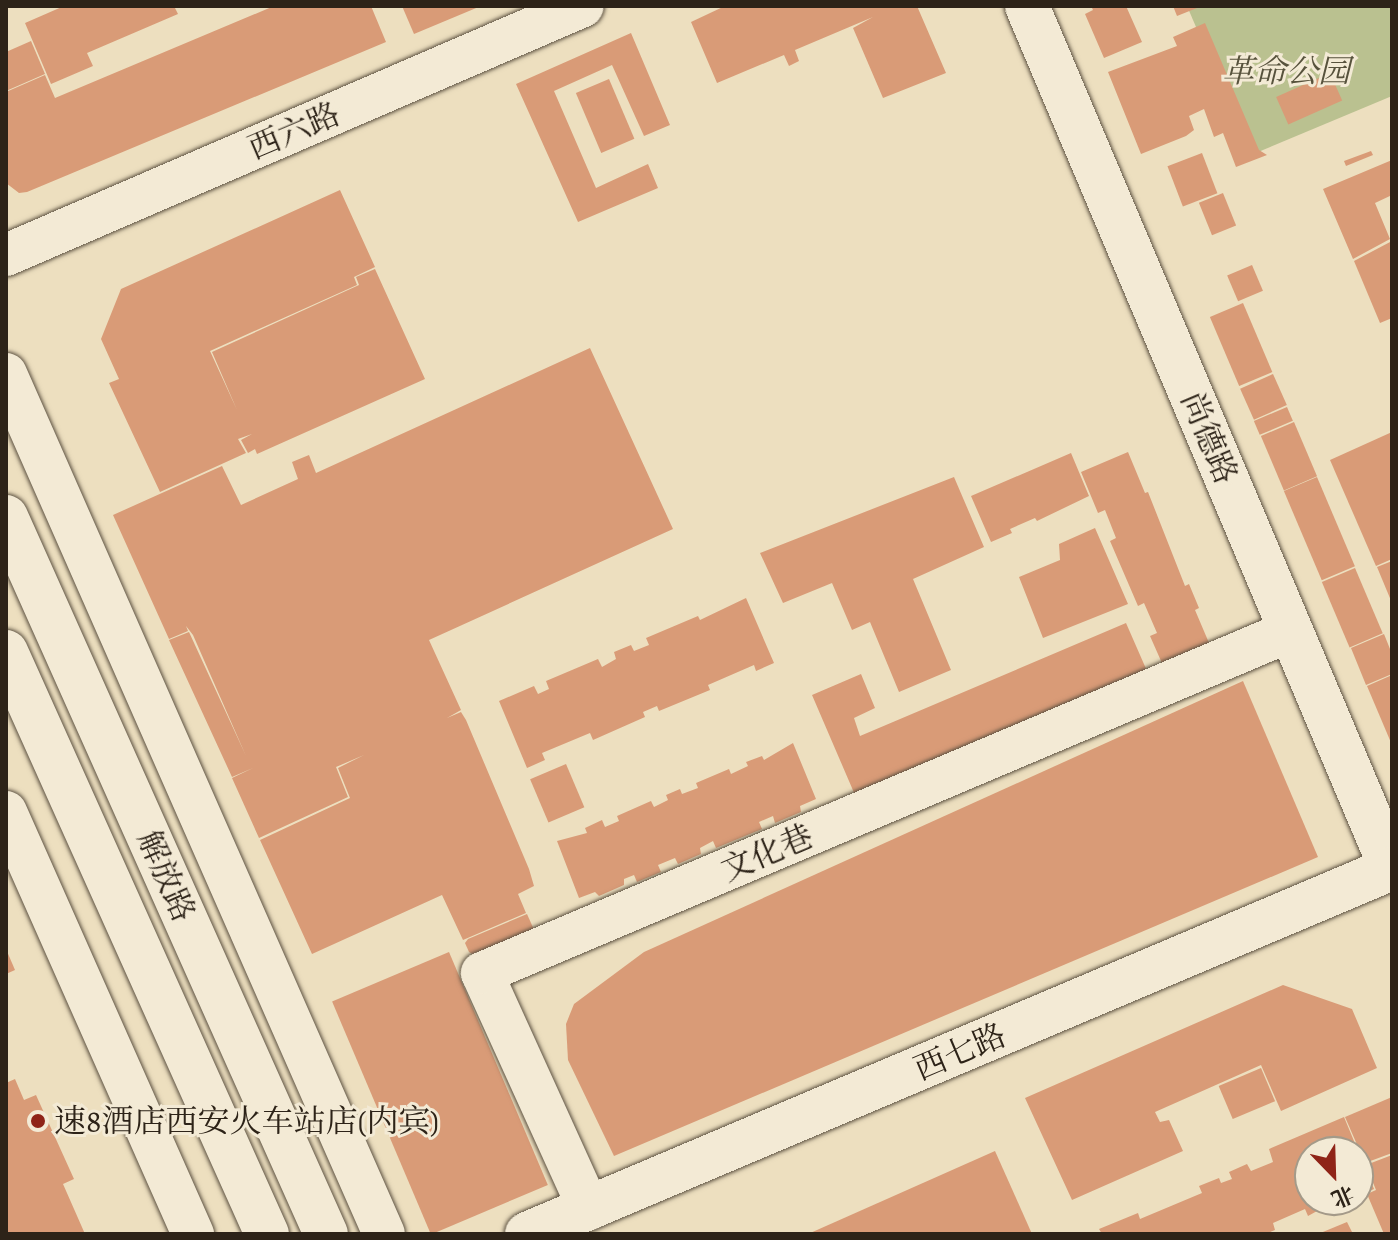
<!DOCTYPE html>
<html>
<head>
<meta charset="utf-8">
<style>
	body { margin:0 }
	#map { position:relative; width:1398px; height:1240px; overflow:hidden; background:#eddfbf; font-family:Alegreya,"Noto Serif SC",serif }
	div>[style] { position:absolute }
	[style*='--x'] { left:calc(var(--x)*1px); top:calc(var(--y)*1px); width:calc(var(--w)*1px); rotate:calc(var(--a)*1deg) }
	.green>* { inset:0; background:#bac190 }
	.building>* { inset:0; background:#d99b77; transform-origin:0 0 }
	.roads { filter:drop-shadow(0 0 2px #5d5242) drop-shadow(0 0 2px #5d5242) }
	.minor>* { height:42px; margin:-21px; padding:0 21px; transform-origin:21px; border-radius:21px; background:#f3ead5 }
	.tertiary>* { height:44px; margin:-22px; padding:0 22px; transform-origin:22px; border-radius:22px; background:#f3ead5 }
	.secondary>* { height:44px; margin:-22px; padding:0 22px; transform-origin:22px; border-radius:22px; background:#f3ead5 }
	.dots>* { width:22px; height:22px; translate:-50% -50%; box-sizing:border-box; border:4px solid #f3ead5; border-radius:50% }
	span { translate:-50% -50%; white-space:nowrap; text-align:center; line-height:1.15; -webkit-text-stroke:6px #f3ead5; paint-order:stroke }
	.park-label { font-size:32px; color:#57523c; font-style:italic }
	.street-label { font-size:32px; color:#2d2318 }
	.poi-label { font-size:32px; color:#2d2318 }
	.left { translate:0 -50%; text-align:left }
	.frame { position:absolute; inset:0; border:8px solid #2d2318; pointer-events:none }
	.north { position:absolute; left:1294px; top:1136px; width:80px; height:80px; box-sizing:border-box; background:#f3ead5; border:2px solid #a49a89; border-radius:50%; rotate:157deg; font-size:22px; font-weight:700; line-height:32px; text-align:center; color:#2d2318 }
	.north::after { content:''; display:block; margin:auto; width:28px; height:36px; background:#8f2418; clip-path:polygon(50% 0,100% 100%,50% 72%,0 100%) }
</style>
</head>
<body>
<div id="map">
	<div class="green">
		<div style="clip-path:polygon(1187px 6px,1392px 6px,1392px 96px,1251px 155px)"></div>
	</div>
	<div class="building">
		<div style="clip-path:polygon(64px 6px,174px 6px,178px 14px,87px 53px,93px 66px,51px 84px,25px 23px)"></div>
		<div style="clip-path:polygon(274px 6px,371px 6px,386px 42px,27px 192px,19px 193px,6px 183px,6px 92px,45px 75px,55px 98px)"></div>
		<div style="clip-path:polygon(402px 6px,481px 6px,414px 34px)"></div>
		<div style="clip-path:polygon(725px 6px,917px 6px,946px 73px,883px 98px,853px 28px,873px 17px,795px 50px,799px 61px,789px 66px,784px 55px,717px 83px,691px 22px)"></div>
		<div style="clip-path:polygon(1091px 6px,1126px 6px,1142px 42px,1104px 58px,1085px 14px,1093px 10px)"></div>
		<div style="clip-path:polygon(1173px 6px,1202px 6px,1177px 16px)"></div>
		<div style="clip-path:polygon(1205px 23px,1259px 150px,1267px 155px,1236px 167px,1223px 133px,1214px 137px,1204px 109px,1189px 116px,1194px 130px,1186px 136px,1141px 154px,1108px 72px,1177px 46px,1173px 37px)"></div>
		<div style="clip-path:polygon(631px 33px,670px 125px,644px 136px,612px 65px,554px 91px,596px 188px,648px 164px,658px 188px,578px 222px,516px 84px)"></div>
		<div style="clip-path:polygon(31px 41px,45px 74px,6px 91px,6px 52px)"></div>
		<div style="left:1330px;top:73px;width:30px;height:59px;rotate:66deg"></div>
		<div style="left:609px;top:79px;width:65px;height:36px;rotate:67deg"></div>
		<div style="clip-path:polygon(1371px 151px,1373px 155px,1346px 166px,1344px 161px)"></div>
		<div style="left:1202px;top:153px;width:43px;height:37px;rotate:69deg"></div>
		<div style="clip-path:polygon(1392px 160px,1392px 195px,1375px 203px,1390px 239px,1353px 259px,1323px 189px)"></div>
		<div style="clip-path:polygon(340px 190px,375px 267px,354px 277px,357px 285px,210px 351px,237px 410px,212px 352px,359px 285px,356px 277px,375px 269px,425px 379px,257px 454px,255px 449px,248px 453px,241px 440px,252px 434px,238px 439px,246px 453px,160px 492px,109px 383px,119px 379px,101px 339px,121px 289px)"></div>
		<div style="left:1223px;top:193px;width:35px;height:26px;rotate:68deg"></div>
		<div style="clip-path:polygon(1392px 241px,1392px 318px,1380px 323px,1354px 261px)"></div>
		<div style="left:1252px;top:265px;width:28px;height:27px;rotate:67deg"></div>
		<div style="left:1243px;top:303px;width:75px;height:36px;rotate:67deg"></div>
		<div style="clip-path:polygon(590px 348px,673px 529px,429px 640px,461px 710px,447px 718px,461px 712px,466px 720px,529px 869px,534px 886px,518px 894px,526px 913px,463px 940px,442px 895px,312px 954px,260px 840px,350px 798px,338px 768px,364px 755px,336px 767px,348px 797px,259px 838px,232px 778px,253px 768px,232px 777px,169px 640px,189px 632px,246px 756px,193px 635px,186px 626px,188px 631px,169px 639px,113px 515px,222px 466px,241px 505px,298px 479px,292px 462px,309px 455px,316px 473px)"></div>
		<div style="left:1273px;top:374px;width:34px;height:36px;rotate:66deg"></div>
		<div style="left:1287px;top:407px;width:15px;height:36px;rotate:67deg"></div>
		<div style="left:1294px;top:422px;width:59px;height:36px;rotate:67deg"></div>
		<div style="clip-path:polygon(1392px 432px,1392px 559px,1376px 566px,1330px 460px)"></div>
		<div style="clip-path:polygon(1128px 452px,1145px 493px,1148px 492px,1185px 586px,1189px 584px,1199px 608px,1195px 610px,1212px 650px,1165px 670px,1150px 636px,1157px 633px,1144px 603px,1138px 606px,1110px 541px,1116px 538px,1105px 510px,1098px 513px,1081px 472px)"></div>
		<div style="clip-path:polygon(1071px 453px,1089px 496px,1037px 521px,1035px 518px,1010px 529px,1012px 533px,991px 542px,971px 496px)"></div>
		<div style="clip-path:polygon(954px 477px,984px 547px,913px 579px,951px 670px,899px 692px,870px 622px,852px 630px,832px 583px,783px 603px,760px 553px)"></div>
		<div style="left:1317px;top:477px;width:97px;height:36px;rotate:67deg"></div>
		<div style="clip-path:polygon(1095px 528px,1128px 604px,1043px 638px,1019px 577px,1060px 560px,1059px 544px)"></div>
		<div style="clip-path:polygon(1392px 561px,1392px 603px,1377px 567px)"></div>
		<div style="left:1355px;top:568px;width:71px;height:36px;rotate:67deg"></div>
		<div style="clip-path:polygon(746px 598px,774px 663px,756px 671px,754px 665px,708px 685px,710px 690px,659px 711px,657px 706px,643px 712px,645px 717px,593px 740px,590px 733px,542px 753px,545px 760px,527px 768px,499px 701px,534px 686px,538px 694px,549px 689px,546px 681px,598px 659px,602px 667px,616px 659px,614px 652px,631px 645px,634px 651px,649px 645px,646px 638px,698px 616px,700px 620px)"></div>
		<div style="clip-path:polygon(1126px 623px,1147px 671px,855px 795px,812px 695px,861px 674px,875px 708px,854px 718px,860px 736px)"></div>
		<div style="clip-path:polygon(1384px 634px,1392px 654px,1392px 674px,1366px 685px,1351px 648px)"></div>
		<div style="clip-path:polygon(1392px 675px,1392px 745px,1367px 686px)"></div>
		<div style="clip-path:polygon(1243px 681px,1318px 857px,614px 1156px,568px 1060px,566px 1024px,574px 1004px,644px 952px)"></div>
		<div style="clip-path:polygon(793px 743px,816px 799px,800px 806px,801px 812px,775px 823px,773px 816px,759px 822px,762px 829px,716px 848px,713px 841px,700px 848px,701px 854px,678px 864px,675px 858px,658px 865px,661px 872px,637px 882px,634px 875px,624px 879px,624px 885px,599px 896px,595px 892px,579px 898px,557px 841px,587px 833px,585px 828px,602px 820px,605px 827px,619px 821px,617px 816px,651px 801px,654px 807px,668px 800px,666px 795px,680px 789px,682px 794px,698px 788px,696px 783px,729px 769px,731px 774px,748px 766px,746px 762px,762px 756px,764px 760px)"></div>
		<div style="left:566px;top:764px;width:47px;height:39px;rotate:67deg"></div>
		<div style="clip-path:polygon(527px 914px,535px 932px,477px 957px,469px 952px,465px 943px,468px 939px)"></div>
		<div style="clip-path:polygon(6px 949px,15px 970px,6px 974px)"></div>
		<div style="left:449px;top:952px;width:253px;height:127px;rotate:67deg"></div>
		<div style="clip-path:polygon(1283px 985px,1352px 1009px,1377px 1068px,1281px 1111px,1261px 1065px,1155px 1112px,1160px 1122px,1169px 1120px,1183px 1151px,1072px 1200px,1025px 1098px)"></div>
		<div style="left:1261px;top:1068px;width:36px;height:46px;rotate:67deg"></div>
		<div style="clip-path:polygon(15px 1079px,24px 1100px,36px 1095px,74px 1179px,63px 1184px,85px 1234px,6px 1234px,6px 1083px)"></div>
		<div style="clip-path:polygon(1392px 1097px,1392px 1153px,1365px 1163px,1345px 1117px)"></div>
		<div style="clip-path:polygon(1344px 1117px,1374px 1189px,1358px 1196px,1358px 1152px,1310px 1152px,1310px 1200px,1337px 1200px,1308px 1216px,1305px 1209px,1273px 1223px,1275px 1230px,1265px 1234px,1102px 1234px,1099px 1229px,1138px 1213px,1140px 1219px,1202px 1193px,1199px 1186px,1219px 1178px,1221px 1183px,1232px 1179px,1229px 1172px,1247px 1164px,1251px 1171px,1273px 1162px,1269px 1149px)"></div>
		<div style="clip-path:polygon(995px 1151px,1032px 1234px,808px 1234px)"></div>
		<div style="clip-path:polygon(1392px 1155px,1392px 1234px,1384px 1234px,1367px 1194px,1376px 1190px,1366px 1165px)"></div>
		<div style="clip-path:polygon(1347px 1222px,1353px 1234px,1318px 1234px)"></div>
	</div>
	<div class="roads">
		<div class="minor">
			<div style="--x:6;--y:255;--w:628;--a:-23.34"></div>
			<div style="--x:6;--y:374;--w:939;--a:66.27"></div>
			<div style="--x:6;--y:812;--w:462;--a:66.1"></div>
			<div style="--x:589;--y:1209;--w:259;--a:-114.4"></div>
			<div style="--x:482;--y:973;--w:877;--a:-22.94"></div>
		</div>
		<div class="tertiary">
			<div style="--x:1027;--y:6;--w:938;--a:67.1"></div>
			<div style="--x:527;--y:1234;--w:939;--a:-22.93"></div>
		</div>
		<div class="secondary">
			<div style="--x:6;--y:517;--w:785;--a:65.95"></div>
			<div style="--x:6;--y:652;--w:638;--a:65.85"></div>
		</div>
	</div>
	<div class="dots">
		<div style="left:38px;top:1121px;background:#8f2418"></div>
	</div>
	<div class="park-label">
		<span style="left:1286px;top:71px">革命公园</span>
	</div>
	<div class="street-label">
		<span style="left:294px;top:131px;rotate:-23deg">西六路</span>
		<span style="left:1209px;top:438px;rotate:67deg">尚德路</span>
		<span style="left:767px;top:853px;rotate:-23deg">文化巷</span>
		<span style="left:166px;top:876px;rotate:66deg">解放路</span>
		<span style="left:960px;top:1052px;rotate:-23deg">西七路</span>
	</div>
	<div class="poi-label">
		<span class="left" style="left:54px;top:1121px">速8酒店西安火车站店(内宾)</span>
	</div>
	<div class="frame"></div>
	<div class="north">北</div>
</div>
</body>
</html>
